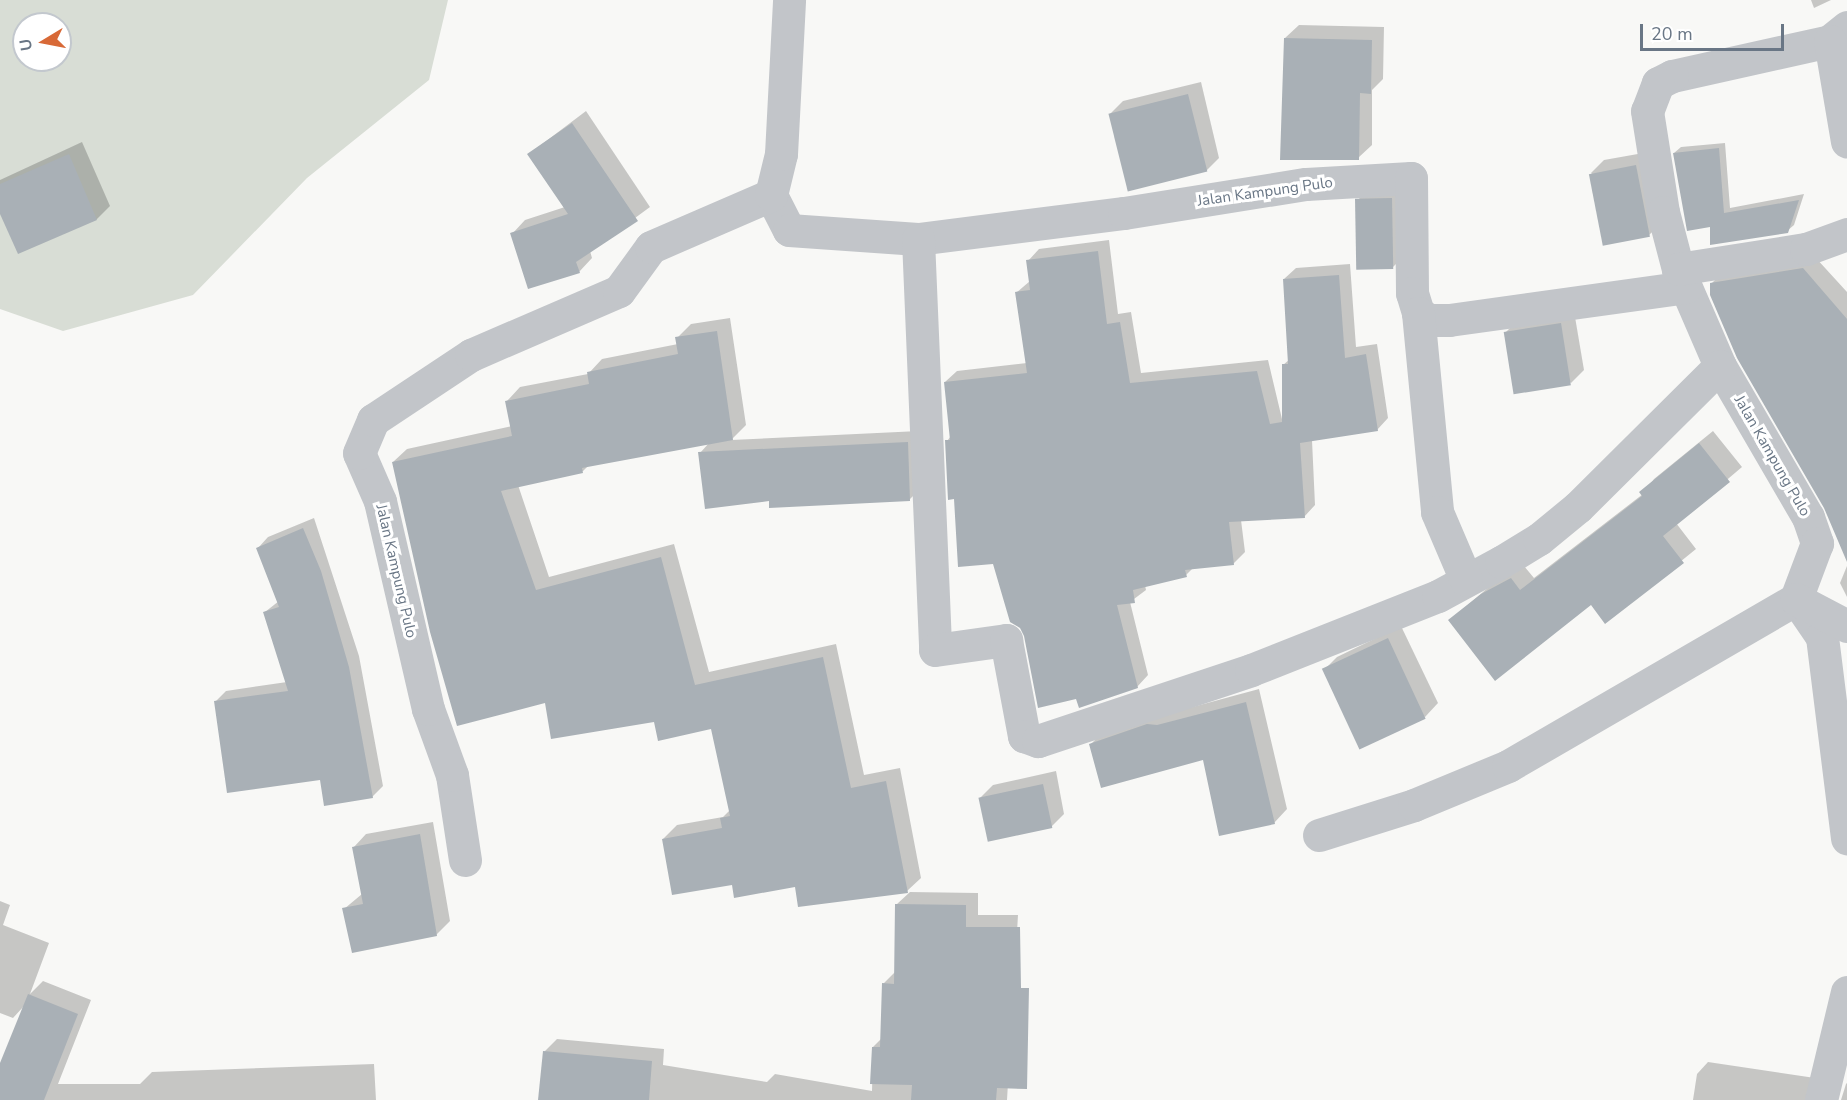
<!DOCTYPE html>
<html>
<head>
<meta charset="utf-8">
<style>
	body { margin:0 }
	#map { position:relative; width:1847px; height:1100px; overflow:hidden; background:#f8f8f6; font-family:"Nunito Sans",sans-serif }
	div>[style] { position:absolute }
	[style*='--x'] { left:calc(var(--x)*1px); top:calc(var(--y)*1px); width:calc(var(--w)*1px); rotate:calc(var(--a)*1deg) }
	.green>* { inset:0; background:#d8ddd5 }
	.shadow>* { inset:0; background:#0003 }
	.building>* { inset:0; background:#a9b0b6; transform-origin:0 0 }
	.minor>* { height:33px; margin:-16.5px; padding:0 16.5px; transform-origin:16.5px; border-radius:16.5px; background:#c2c5c9 }
	span { translate:-50% -50%; white-space:nowrap; text-align:center; line-height:1.15; -webkit-text-stroke:6px #fff; paint-order:stroke }
	.street-label { font-size:15px; color:#697685 }
	.north { position:absolute; left:12px; top:12px; width:60px; height:60px; box-sizing:border-box; background:#fff; border:2px solid #c3c8ce; border-radius:50%; rotate:260deg; font-size:16px; font-weight:700; line-height:24px; text-align:center; color:#697685 }
	.north::after { content:''; display:block; margin:auto; width:21px; height:27px; background:#d86937; clip-path:polygon(50% 0,100% 100%,50% 72%,0 100%) }
	.scale { position:absolute; left:1640px; top:24px; width:144px; height:27px; box-sizing:border-box; border:3px solid #697685; border-top:0; padding-left:8px; font-size:18px; line-height:21px; white-space:nowrap; color:#697685; -webkit-text-stroke:4px #fff; paint-order:stroke }
</style>
</head>
<body>
<div id="map">
	<div class="green">
		<div style="clip-path:polygon(evenodd,0 0,448px 0,429px 80px,307px 178px,193px 295px,63px 331px,0 309px,0 0,24px 24px,60px 24px,60px 60px,24px 60px,24px 24px)"></div>
	</div>
	<div class="shadow">
		<div style="clip-path:polygon(1811px 0,1831px 0,1814px 8px)"></div>
		<div style="clip-path:polygon(1299px 25px,1384px 27px,1383px 79px,1372px 90px,1372px 145px,1358px 158px,1285px 38px)"></div>
		<div style="clip-path:polygon(1201px 82px,1219px 158px,1206px 171px,1110px 114px,1123px 101px)"></div>
		<div style="clip-path:polygon(586px 111px,650px 207px,590px 251px,592px 258px,579px 272px,512px 234px,525px 220px,565px 207px,529px 154px)"></div>
		<div style="clip-path:polygon(82px 142px,110px 206px,97px 219px,18px 252px,0 211px,0 180px)"></div>
		<div style="clip-path:polygon(1725px 143px,1730px 208px,1804px 194px,1794px 225px,1787px 231px,1712px 225px,1674px 153px,1681px 147px)"></div>
		<div style="clip-path:polygon(1649px 152px,1663px 222px,1649px 235px,1591px 173px,1604px 160px)"></div>
		<div style="clip-path:polygon(1405px 185px,1406px 254px,1392px 268px,1357px 201px,1370px 187px)"></div>
		<div style="clip-path:polygon(1109px 240px,1118px 314px,1131px 312px,1141px 373px,1268px 360px,1282px 419px,1283px 365px,1290px 359px,1284px 279px,1296px 268px,1350px 264px,1356px 347px,1377px 344px,1388px 418px,1377px 430px,1312px 440px,1315px 505px,1304px 517px,1241px 520px,1245px 552px,1233px 564px,1193px 568px,1186px 575px,1145px 585px,1146px 590px,1130px 602px,1148px 675px,1137px 687px,1077px 697px,955px 498px,947px 441px,951px 436px,945px 382px,957px 371px,1027px 363px,1016px 293px,1030px 281px,1028px 261px,1039px 249px)"></div>
		<div style="clip-path:polygon(1815px 257px,1847px 292px,1847px 558px,1826px 507px,1711px 284px,1724px 271px)"></div>
		<div style="clip-path:polygon(1574px 311px,1584px 370px,1571px 383px,1506px 332px,1519px 319px)"></div>
		<div style="clip-path:polygon(730px 318px,746px 425px,731px 440px,919px 431px,921px 488px,909px 500px,770px 499px,700px 453px,709px 443px,588px 466px,583px 471px,518px 485px,549px 577px,674px 544px,709px 672px,836px 644px,864px 775px,900px 768px,921px 878px,907px 891px,733px 883px,663px 839px,677px 825px,723px 817px,730px 810px,713px 727px,546px 701px,393px 462px,407px 449px,512px 426px,507px 401px,520px 387px,588px 374px,602px 359px,678px 344px,677px 338px,691px 324px)"></div>
		<div style="clip-path:polygon(1713px 431px,1742px 467px,1676px 523px,1696px 549px,1606px 622px,1591px 603px,1450px 620px,1496px 581px,1524px 566px,1534px 578px,1643px 494px,1654px 479px)"></div>
		<div style="clip-path:polygon(314px 518px,359px 656px,383px 786px,372px 797px,321px 778px,215px 702px,226px 691px,287px 682px,265px 612px,279px 601px,258px 548px,268px 537px)"></div>
		<div style="clip-path:polygon(1847px 566px,1847px 597px,1840px 583px)"></div>
		<div style="clip-path:polygon(1401px 626px,1438px 703px,1425px 717px,1324px 670px,1337px 657px)"></div>
		<div style="clip-path:polygon(1259px 689px,1287px 809px,1274px 823px,1204px 759px,1091px 744px,1104px 731px)"></div>
		<div style="clip-path:polygon(1056px 771px,1064px 814px,1051px 827px,980px 798px,993px 785px)"></div>
		<div style="clip-path:polygon(433px 822px,450px 921px,436px 935px,344px 909px,362px 894px,353px 848px,366px 834px)"></div>
		<div style="clip-path:polygon(910px 892px,978px 893px,978px 915px,1018px 915px,1007px 1100px,540px 1100px,544px 1052px,557px 1039px,664px 1049px,663px 1065px,767px 1082px,775px 1074px,872px 1091px,873px 1047px,881px 1039px,883px 984px,896px 971px,897px 904px)"></div>
		<div style="clip-path:polygon(0 901px,10px 905px,3px 925px,49px 943px,30px 994px,43px 981px,91px 1000px,58px 1084px,140px 1084px,152px 1072px,374px 1064px,376px 1100px,0 1100px,0 1067px,24px 1006px,13px 1018px,0 1013px)"></div>
		<div style="clip-path:polygon(1708px 1062px,1815px 1078px,1821px 1100px,1693px 1100px,1697px 1074px)"></div>
		<div style="clip-path:polygon(1847px 1083px,1847px 1100px,1841px 1100px,1846px 1084px)"></div>
	</div>
	<div class="building">
		<div style="clip-path:polygon(1284px 38px,1372px 40px,1371px 94px,1360px 93px,1359px 160px,1280px 160px)"></div>
		<div style="left:1188px;top:94px;width:80px;height:82px;rotate:76deg"></div>
		<div style="clip-path:polygon(572px 123px,638px 221px,576px 262px,580px 273px,528px 289px,510px 233px,568px 214px,527px 154px)"></div>
		<div style="clip-path:polygon(1719px 148px,1724px 213px,1799px 200px,1788px 233px,1710px 245px,1710px 227px,1687px 231px,1673px 153px)"></div>
		<div style="clip-path:polygon(69px 154px,97px 220px,18px 254px,0 214px,0 184px)"></div>
		<div style="left:1636px;top:165px;width:73px;height:48px;rotate:79deg"></div>
		<div style="left:1392px;top:198px;width:71px;height:37px;rotate:89deg"></div>
		<div style="clip-path:polygon(1098px 251px,1107px 324px,1120px 322px,1130px 383px,1257px 371px,1270px 424px,1282px 422px,1282px 364px,1288px 364px,1283px 279px,1339px 275px,1345px 358px,1366px 354px,1378px 431px,1300px 443px,1305px 518px,1229px 522px,1234px 565px,1185px 570px,1187px 577px,1133px 590px,1135px 603px,1117px 605px,1138px 688px,1079px 708px,1076px 699px,1038px 708px,1024px 636px,1020px 628px,1010px 622px,993px 564px,958px 567px,954px 499px,948px 500px,945px 440px,950px 440px,944px 382px,1027px 373px,1015px 292px,1030px 290px,1026px 260px)"></div>
		<div style="clip-path:polygon(1803px 268px,1847px 319px,1847px 562px,1824px 508px,1737px 358px,1710px 295px,1710px 283px)"></div>
		<div style="left:1561px;top:323px;width:63px;height:58px;rotate:81deg"></div>
		<div style="clip-path:polygon(717px 331px,733px 440px,582px 468px,583px 473px,501px 491px,536px 590px,661px 557px,695px 685px,823px 657px,851px 788px,886px 781px,908px 893px,798px 907px,795px 887px,734px 898px,732px 885px,672px 895px,662px 839px,722px 828px,720px 818px,730px 816px,711px 729px,658px 741px,654px 722px,551px 739px,545px 703px,457px 726px,430px 632px,392px 462px,512px 436px,505px 401px,589px 384px,587px 372px,678px 354px,675px 337px)"></div>
		<div style="clip-path:polygon(908px 442px,910px 501px,769px 508px,769px 501px,705px 509px,698px 452px)"></div>
		<div style="clip-path:polygon(1699px 443px,1730px 482px,1663px 536px,1684px 563px,1605px 624px,1591px 605px,1495px 681px,1448px 620px,1481px 594px,1511px 578px,1520px 590px,1642px 496px,1639px 492px)"></div>
		<div style="clip-path:polygon(303px 528px,321px 571px,349px 667px,373px 798px,324px 806px,320px 780px,227px 793px,214px 701px,288px 691px,263px 612px,279px 607px,256px 548px)"></div>
		<div style="left:1388px;top:638px;width:89px;height:73px;rotate:65deg"></div>
		<div style="clip-path:polygon(1246px 702px,1275px 824px,1219px 836px,1203px 760px,1101px 788px,1089px 744px,1147px 724px,1157px 725px)"></div>
		<div style="left:1043px;top:784px;width:45px;height:66px;rotate:78deg"></div>
		<div style="clip-path:polygon(420px 834px,437px 936px,352px 953px,342px 908px,363px 904px,352px 847px)"></div>
		<div style="clip-path:polygon(895px 904px,966px 905px,966px 927px,1020px 927px,1021px 988px,1029px 988px,1027px 1089px,997px 1088px,996px 1100px,911px 1100px,912px 1085px,870px 1084px,872px 1047px,880px 1047px,882px 983px,894px 984px)"></div>
		<div style="clip-path:polygon(28px 994px,78px 1014px,44px 1100px,0 1100px,0 1063px)"></div>
		<div style="clip-path:polygon(543px 1051px,652px 1061px,649px 1100px,538px 1100px)"></div>
	</div>
	<div class="minor">
		<div style="--x:1847;--y:27;--w:22;--a:141"></div>
		<div style="--x:1830;--y:41;--w:162;--a:167.5"></div>
		<div style="--x:1672;--y:76;--w:16;--a:153"></div>
		<div style="--x:1658;--y:83;--w:30;--a:111"></div>
		<div style="--x:1647;--y:111;--w:102;--a:81"></div>
		<div style="--x:1663;--y:212;--w:59;--a:75.3"></div>
		<div style="--x:1678;--y:269;--w:106;--a:66.6"></div>
		<div style="--x:1720;--y:366;--w:175;--a:59.8"></div>
		<div style="--x:1808;--y:517;--w:28;--a:71"></div>
		<div style="--x:1817;--y:543;--w:60;--a:110.6"></div>
		<div style="--x:1796;--y:599;--w:46;--a:55.6"></div>
		<div style="--x:1822;--y:637;--w:203;--a:82.9"></div>
		<div style="--x:1830;--y:41;--w:102;--a:80.4"></div>
		<div style="--x:771;--y:195;--w:39;--a:63"></div>
		<div style="--x:789;--y:230;--w:129;--a:4"></div>
		<div style="--x:918;--y:239;--w:208;--a:-7.2"></div>
		<div style="--x:1124;--y:213;--w:184;--a:-9.1"></div>
		<div style="--x:1306;--y:184;--w:105;--a:-3.3"></div>
		<div style="--x:1411;--y:178;--w:115;--a:89.5"></div>
		<div style="--x:1412;--y:293;--w:21;--a:73"></div>
		<div style="--x:1418;--y:313;--w:13;--a:32"></div>
		<div style="--x:1429;--y:320;--w:20;--a:0"></div>
		<div style="--x:1449;--y:320;--w:239;--a:-7.9"></div>
		<div style="--x:918;--y:239;--w:411;--a:87.6"></div>
		<div style="--x:935;--y:650;--w:72;--a:-8"></div>
		<div style="--x:1006;--y:640;--w:98;--a:79.4"></div>
		<div style="--x:1024;--y:736;--w:15;--a:20"></div>
		<div style="--x:1038;--y:741;--w:225;--a:-18.4"></div>
		<div style="--x:1251;--y:670;--w:201;--a:-21.6"></div>
		<div style="--x:1438;--y:596;--w:72;--a:-28.4"></div>
		<div style="--x:1501;--y:562;--w:44;--a:-31.2"></div>
		<div style="--x:1539;--y:539;--w:50;--a:-39.4"></div>
		<div style="--x:1578;--y:507;--w:200;--a:-44.8"></div>
		<div style="--x:1678;--y:269;--w:130;--a:-8.9"></div>
		<div style="--x:1806;--y:249;--w:44;--a:-20.1"></div>
		<div style="--x:1418;--y:313;--w:200;--a:84.5"></div>
		<div style="--x:1437;--y:512;--w:74;--a:66.9"></div>
		<div style="--x:1319;--y:835;--w:100;--a:-17.5"></div>
		<div style="--x:1414;--y:805;--w:102;--a:-22.5"></div>
		<div style="--x:1508;--y:766;--w:333;--a:-30.1"></div>
		<div style="--x:1796;--y:599;--w:58;--a:27.9"></div>
		<div style="--x:465;--y:860;--w:86;--a:-98.7"></div>
		<div style="--x:452;--y:775;--w:70;--a:-110"></div>
		<div style="--x:428;--y:709;--w:213;--a:-103"></div>
		<div style="--x:380;--y:501;--w:52;--a:-113.6"></div>
		<div style="--x:359;--y:453;--w:36;--a:-67"></div>
		<div style="--x:373;--y:420;--w:118;--a:-33.6"></div>
		<div style="--x:471;--y:355;--w:161;--a:-23.4"></div>
		<div style="--x:619;--y:291;--w:54;--a:-54"></div>
		<div style="--x:651;--y:247;--w:131;--a:-23.4"></div>
		<div style="--x:771;--y:195;--w:42;--a:-76.3"></div>
		<div style="--x:781;--y:154;--w:154;--a:-87"></div>
		<div style="--x:1821;--y:1100;--w:111;--a:-76.5"></div>
	</div>
	<div class="street-label">
		<span style="left:1265px;top:192px;rotate:-8deg">Jalan Kampung Pulo</span>
		<span style="left:1772px;top:456px;rotate:60deg">Jalan Kampung Pulo</span>
		<span style="left:396px;top:571px;rotate:77deg">Jalan Kampung Pulo</span>
	</div>
	<div class="north">U</div>
	<div class="scale">20 m</div>
</div>
</body>
</html>
